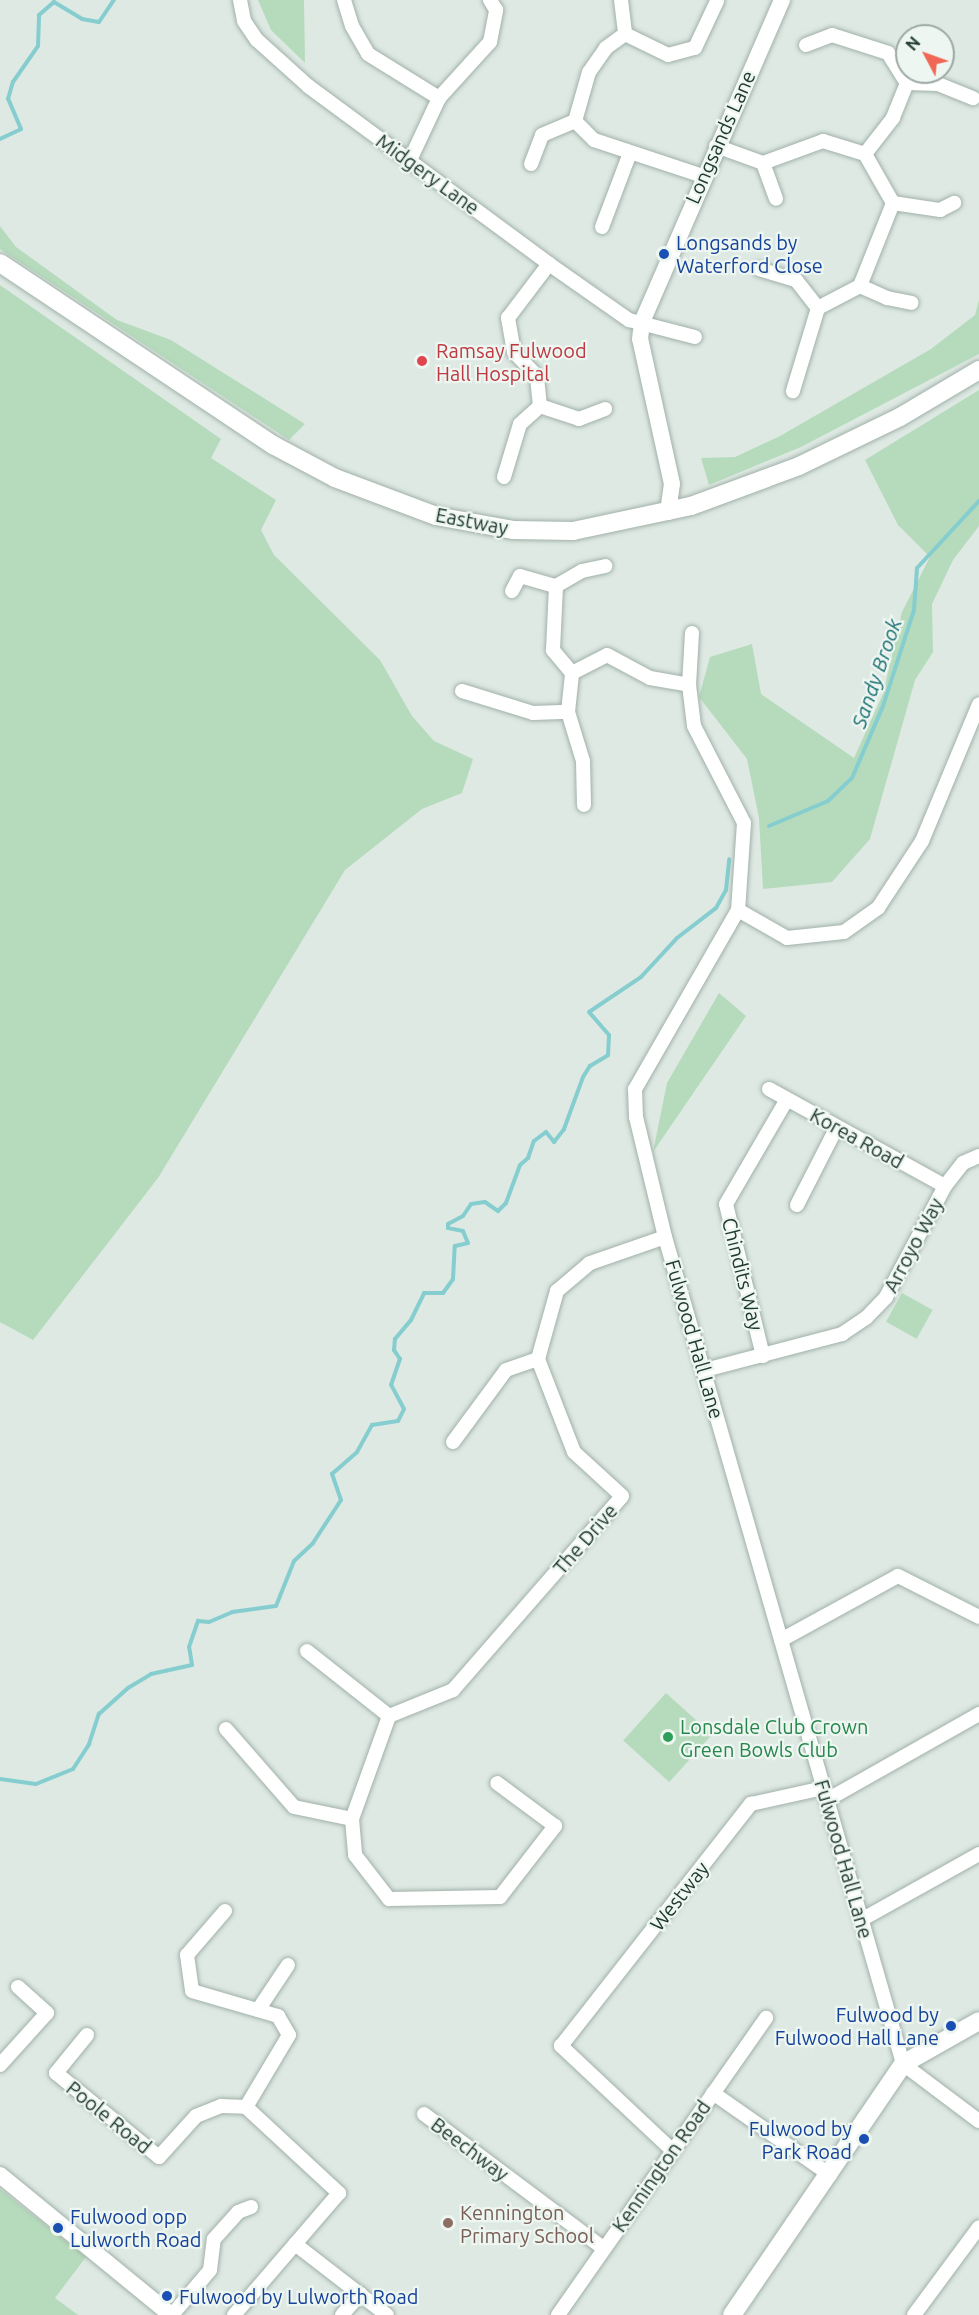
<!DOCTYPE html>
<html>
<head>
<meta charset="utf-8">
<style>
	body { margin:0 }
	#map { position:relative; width:979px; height:2315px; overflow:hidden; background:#dee9e3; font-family:Ubuntu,sans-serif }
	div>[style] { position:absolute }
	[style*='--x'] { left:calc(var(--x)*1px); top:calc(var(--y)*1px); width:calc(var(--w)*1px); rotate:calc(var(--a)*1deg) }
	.green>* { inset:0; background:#b6dbbc; transform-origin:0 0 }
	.stream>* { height:4px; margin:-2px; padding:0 2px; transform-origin:2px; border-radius:2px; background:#85cdcf }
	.roads { filter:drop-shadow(0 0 2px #a1b1a9) drop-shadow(0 0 2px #a1b1a9) }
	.minor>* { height:14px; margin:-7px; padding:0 7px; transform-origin:7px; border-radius:7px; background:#fff }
	.tertiary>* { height:16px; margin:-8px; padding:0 8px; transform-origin:8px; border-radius:8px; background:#fff }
	.secondary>* { height:18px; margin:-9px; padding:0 9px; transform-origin:9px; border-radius:9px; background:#fff }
	.dots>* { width:16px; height:16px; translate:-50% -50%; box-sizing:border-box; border:3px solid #eef6f1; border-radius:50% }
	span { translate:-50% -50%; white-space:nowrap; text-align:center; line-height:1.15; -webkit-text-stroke:4.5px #eef6f1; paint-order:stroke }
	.street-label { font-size:20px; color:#20392f }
	.transit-label { font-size:20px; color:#164399 }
	.left { translate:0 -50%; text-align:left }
	.right { translate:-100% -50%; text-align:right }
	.health-label { font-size:20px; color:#be3a42 }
	.leisure-label { font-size:20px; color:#27864d }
	.education-label { font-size:20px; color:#785e54 }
	.water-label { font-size:21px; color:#1b6f73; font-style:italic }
	.north { position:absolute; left:895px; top:24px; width:60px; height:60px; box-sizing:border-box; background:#eef6f1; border:2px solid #9caaa3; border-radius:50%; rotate:311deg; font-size:16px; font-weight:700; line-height:24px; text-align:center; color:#20392f }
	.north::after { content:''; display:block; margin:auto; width:21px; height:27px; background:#f06755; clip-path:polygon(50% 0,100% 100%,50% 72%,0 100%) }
</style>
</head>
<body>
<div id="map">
	<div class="green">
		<div style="clip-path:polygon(258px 0,304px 0,305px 63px,271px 30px)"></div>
		<div style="clip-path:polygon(0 226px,16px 247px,117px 320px,171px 340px,305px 424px,289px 440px,0 249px)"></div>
		<div style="clip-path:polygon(0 285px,221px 439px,211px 458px,276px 500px,261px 530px,274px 555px,380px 660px,412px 716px,434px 741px,473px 759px,462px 793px,422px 809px,345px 870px,158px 1178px,33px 1340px,0 1322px)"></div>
		<div style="clip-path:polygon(979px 300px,979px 354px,801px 447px,709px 485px,701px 458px,735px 457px,780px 436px,931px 349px,975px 315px)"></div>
		<div style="clip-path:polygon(979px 390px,979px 526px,953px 560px,932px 604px,933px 652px,915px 680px,870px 839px,832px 882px,763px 889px,759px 818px,747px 759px,699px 697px,710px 657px,752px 644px,761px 694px,854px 758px,883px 694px,902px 612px,930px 557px,898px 525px,865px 460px)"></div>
		<div style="clip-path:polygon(719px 993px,746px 1016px,653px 1152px,667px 1083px)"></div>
		<div style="left:902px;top:1293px;width:35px;height:33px;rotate:29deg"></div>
		<div style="left:666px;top:1693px;width:62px;height:64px;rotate:42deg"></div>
		<div style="clip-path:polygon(0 2189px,86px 2257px,55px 2298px,78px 2315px,0 2315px)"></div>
	</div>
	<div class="stream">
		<div style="--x:0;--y:139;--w:23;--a:-25"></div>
		<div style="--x:21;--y:129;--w:33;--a:-113"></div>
		<div style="--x:8;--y:99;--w:18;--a:-74"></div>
		<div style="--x:13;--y:82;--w:44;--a:-55.2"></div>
		<div style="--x:38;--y:46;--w:31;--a:-88"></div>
		<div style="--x:39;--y:15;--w:20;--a:-41"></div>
		<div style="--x:54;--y:2;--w:33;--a:31"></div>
		<div style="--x:82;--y:19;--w:17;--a:10"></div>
		<div style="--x:99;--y:22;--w:27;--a:-56"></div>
		<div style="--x:769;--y:826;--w:64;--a:-23"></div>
		<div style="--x:828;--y:801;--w:33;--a:-44"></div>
		<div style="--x:852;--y:778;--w:78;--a:-66.7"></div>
		<div style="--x:883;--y:706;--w:101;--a:-72.1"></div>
		<div style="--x:914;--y:610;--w:42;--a:-85.9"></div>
		<div style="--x:917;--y:568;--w:91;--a:-47.2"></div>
		<div style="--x:0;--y:1779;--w:36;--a:8"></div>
		<div style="--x:36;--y:1784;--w:40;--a:-22"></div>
		<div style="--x:73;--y:1769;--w:30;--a:-57"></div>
		<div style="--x:89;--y:1744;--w:32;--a:-72"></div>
		<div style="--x:99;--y:1714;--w:39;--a:-42"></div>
		<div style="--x:128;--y:1688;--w:27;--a:-31"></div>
		<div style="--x:151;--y:1674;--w:42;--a:-12.4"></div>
		<div style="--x:192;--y:1665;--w:18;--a:-99"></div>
		<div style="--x:189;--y:1647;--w:28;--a:-71"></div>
		<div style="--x:198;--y:1621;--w:11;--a:5"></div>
		<div style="--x:209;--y:1622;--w:25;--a:-23"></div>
		<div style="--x:232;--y:1612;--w:44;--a:-7.8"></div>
		<div style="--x:276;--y:1606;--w:48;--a:-68.2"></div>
		<div style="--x:294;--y:1561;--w:26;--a:-43"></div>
		<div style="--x:313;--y:1543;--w:51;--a:-56.9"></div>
		<div style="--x:341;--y:1500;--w:28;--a:-109"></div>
		<div style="--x:332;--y:1474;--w:33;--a:-41"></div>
		<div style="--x:357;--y:1452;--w:31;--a:-61"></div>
		<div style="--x:372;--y:1425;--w:26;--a:-9"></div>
		<div style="--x:398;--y:1421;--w:13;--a:-63"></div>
		<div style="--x:404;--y:1409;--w:27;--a:-118"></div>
		<div style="--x:391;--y:1385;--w:28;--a:-71"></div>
		<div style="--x:400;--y:1359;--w:11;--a:-124"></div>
		<div style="--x:394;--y:1350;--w:11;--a:-85"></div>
		<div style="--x:395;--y:1339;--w:25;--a:-50"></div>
		<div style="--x:411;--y:1320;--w:30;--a:-64"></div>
		<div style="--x:424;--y:1293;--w:19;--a:0"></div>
		<div style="--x:443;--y:1293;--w:17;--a:-54"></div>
		<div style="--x:453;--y:1279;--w:33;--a:-87"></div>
		<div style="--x:455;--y:1246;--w:13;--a:-13"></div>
		<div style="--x:468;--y:1243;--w:13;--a:-113"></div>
		<div style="--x:463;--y:1231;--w:15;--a:-169"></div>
		<div style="--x:448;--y:1228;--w:4;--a:-90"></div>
		<div style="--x:448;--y:1224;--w:17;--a:-28"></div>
		<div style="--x:463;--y:1216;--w:14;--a:-56"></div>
		<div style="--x:471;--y:1204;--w:14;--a:-8"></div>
		<div style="--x:485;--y:1202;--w:16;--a:35"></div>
		<div style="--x:498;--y:1211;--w:11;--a:-45"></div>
		<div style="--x:506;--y:1203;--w:40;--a:-69.8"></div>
		<div style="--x:520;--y:1165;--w:11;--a:-41"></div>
		<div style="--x:528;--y:1158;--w:18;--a:-71"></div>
		<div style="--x:534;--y:1141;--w:15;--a:-37"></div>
		<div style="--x:546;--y:1132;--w:13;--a:51"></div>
		<div style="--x:554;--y:1142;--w:16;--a:-52"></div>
		<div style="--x:564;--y:1129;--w:55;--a:-69.9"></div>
		<div style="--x:583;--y:1077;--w:13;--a:-58"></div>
		<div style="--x:590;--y:1066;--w:21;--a:-31"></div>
		<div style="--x:608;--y:1055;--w:20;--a:-87"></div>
		<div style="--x:609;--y:1035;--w:30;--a:-131"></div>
		<div style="--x:589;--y:1012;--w:63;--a:-33.9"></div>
		<div style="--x:641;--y:977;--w:53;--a:-47.3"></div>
		<div style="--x:677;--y:938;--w:49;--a:-37.6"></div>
		<div style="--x:716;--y:908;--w:21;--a:-61"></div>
		<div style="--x:726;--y:890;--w:31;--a:-84"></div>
	</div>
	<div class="roads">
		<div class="minor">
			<div style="--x:240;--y:0;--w:21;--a:79"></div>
			<div style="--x:244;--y:21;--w:23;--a:56"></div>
			<div style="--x:257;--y:40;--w:69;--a:42"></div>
			<div style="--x:308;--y:86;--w:300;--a:36.4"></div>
			<div style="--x:549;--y:264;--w:98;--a:35"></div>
			<div style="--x:629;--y:320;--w:68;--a:14.4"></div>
			<div style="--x:344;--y:0;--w:27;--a:73"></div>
			<div style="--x:352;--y:26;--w:32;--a:60"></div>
			<div style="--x:368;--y:54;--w:84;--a:31.8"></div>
			<div style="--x:621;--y:0;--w:34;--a:83"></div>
			<div style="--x:625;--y:34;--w:24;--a:144"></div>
			<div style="--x:606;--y:48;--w:29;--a:125"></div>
			<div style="--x:589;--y:72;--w:51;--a:105.9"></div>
			<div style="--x:575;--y:121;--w:27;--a:45"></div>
			<div style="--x:594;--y:140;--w:115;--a:18.3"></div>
			<div style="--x:625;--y:34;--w:48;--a:26"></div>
			<div style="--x:668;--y:55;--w:28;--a:-15"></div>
			<div style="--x:695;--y:48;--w:52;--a:-64.9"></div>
			<div style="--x:806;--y:45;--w:28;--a:-21"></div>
			<div style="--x:832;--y:35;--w:59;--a:17.8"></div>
			<div style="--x:888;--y:53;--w:36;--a:58"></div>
			<div style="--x:907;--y:83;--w:38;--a:112"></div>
			<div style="--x:893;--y:118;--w:46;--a:127.9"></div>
			<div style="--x:907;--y:83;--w:31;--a:2"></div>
			<div style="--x:938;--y:84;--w:38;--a:22"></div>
			<div style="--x:716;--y:146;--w:50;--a:19.9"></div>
			<div style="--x:763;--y:163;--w:64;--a:-20.1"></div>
			<div style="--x:823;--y:141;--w:44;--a:17.2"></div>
			<div style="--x:865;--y:154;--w:56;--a:60.3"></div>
			<div style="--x:893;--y:203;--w:89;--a:111.7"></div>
			<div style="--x:860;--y:286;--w:47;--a:152.4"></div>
			<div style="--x:818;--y:308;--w:87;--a:106.8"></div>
			<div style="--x:410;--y:160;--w:68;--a:-64.9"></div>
			<div style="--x:439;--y:98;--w:76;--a:-47.7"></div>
			<div style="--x:490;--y:42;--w:33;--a:-79"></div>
			<div style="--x:496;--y:10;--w:12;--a:-121"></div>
			<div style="--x:763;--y:163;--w:38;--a:70"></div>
			<div style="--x:531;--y:164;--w:31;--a:-69"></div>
			<div style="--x:542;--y:135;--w:36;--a:-23"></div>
			<div style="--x:893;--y:203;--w:48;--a:8.5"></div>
			<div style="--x:940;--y:210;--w:16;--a:-27"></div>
			<div style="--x:602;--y:227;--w:79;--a:-69.3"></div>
			<div style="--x:759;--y:269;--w:39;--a:17"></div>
			<div style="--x:796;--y:280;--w:36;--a:52"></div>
			<div style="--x:860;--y:286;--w:30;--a:24"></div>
			<div style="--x:887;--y:298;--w:25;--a:11"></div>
			<div style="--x:540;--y:406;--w:41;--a:18.4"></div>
			<div style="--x:579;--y:419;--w:28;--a:-21"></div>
			<div style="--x:504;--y:477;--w:55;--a:-73.2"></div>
			<div style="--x:520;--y:424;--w:27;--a:-42"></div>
			<div style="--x:540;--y:406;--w:30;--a:-96"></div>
			<div style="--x:537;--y:376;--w:33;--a:-134"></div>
			<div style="--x:514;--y:352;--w:35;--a:-100"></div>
			<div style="--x:508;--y:318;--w:68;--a:-52.8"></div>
			<div style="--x:512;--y:591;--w:17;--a:-62"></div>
			<div style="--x:520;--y:576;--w:37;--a:16"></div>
			<div style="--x:692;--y:633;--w:52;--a:93.3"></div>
			<div style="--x:689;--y:685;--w:41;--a:83"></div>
			<div style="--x:694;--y:726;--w:109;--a:62.7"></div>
			<div style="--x:744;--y:823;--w:87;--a:93.9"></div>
			<div style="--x:738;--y:910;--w:207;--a:119.9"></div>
			<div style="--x:635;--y:1089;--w:28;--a:88"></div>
			<div style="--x:636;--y:1117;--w:123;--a:76.4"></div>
			<div style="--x:665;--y:1237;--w:861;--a:73.94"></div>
			<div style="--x:903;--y:2064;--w:95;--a:36.9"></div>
			<div style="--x:572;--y:673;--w:30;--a:-130"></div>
			<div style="--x:553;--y:650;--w:64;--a:-87.3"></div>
			<div style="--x:556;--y:586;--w:30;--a:-30"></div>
			<div style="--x:582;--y:571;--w:24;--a:-12"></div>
			<div style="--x:462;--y:691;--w:74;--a:17.2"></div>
			<div style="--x:533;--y:713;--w:35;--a:-2"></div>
			<div style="--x:584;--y:805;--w:44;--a:-91.3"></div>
			<div style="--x:583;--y:761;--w:51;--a:-107"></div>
			<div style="--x:568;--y:712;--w:39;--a:-84"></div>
			<div style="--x:572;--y:673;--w:39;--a:-27"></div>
			<div style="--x:607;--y:655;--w:49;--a:28.1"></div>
			<div style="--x:650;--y:678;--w:40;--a:10"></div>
			<div style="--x:738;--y:910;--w:56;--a:29.7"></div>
			<div style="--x:787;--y:938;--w:57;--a:-6"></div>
			<div style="--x:844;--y:932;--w:42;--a:-35.2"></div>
			<div style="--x:878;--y:908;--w:80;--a:-56.7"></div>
			<div style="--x:922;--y:841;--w:148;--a:-67.4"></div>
			<div style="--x:769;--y:1089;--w:201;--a:28.9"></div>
			<div style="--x:797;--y:1205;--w:88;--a:-62.9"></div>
			<div style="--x:763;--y:1356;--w:156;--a:-103.7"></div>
			<div style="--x:726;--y:1204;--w:121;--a:-59.8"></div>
			<div style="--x:705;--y:1370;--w:142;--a:-14.7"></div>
			<div style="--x:842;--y:1334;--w:29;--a:-34"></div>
			<div style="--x:866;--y:1318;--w:29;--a:-46"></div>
			<div style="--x:886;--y:1297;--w:126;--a:-62"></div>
			<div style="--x:945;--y:1186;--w:29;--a:-52"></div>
			<div style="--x:963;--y:1163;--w:17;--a:-24"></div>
			<div style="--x:453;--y:1442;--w:89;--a:-53.6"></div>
			<div style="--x:506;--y:1370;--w:34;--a:-19"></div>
			<div style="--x:781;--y:1640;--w:133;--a:-28.7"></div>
			<div style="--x:898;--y:1576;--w:91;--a:26.8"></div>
			<div style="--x:307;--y:1651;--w:105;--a:38.4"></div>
			<div style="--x:226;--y:1729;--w:103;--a:48.9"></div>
			<div style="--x:294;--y:1807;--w:59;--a:11.7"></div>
			<div style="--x:352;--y:1819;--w:109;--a:-70.2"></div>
			<div style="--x:389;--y:1716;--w:69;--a:-22.1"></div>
			<div style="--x:453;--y:1690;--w:257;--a:-48.9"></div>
			<div style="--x:622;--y:1496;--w:65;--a:-137.5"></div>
			<div style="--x:574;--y:1452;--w:100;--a:-111.2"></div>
			<div style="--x:538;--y:1359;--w:71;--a:-74.4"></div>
			<div style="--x:557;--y:1291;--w:43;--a:-40.3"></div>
			<div style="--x:590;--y:1263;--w:79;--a:-19.1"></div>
			<div style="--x:827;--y:1800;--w:175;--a:-29.5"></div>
			<div style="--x:352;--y:1819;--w:36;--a:85"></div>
			<div style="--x:355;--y:1855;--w:56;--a:52.3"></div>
			<div style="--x:389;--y:1899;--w:111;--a:-1"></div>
			<div style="--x:500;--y:1897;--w:90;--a:-52.2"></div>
			<div style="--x:555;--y:1826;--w:72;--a:-143.4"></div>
			<div style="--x:225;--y:1911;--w:58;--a:130.8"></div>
			<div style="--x:187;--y:1955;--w:36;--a:82"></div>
			<div style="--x:192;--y:1991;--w:90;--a:16.2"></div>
			<div style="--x:278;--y:2016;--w:22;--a:60"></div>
			<div style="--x:289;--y:2035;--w:84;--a:120.8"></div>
			<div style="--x:861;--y:1920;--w:135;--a:-29.2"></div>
			<div style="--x:258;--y:2010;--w:54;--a:-56.3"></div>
			<div style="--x:87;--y:2035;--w:49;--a:129.2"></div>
			<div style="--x:56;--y:2073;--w:133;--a:39.2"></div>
			<div style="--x:159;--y:2157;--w:55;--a:-47.9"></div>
			<div style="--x:196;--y:2116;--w:27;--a:-22"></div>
			<div style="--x:221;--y:2106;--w:25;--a:2"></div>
			<div style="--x:246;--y:2107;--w:127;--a:42.8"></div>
			<div style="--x:339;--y:2193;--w:161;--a:130.7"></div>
			<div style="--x:0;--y:2065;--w:70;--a:-47.9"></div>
			<div style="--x:47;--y:2013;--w:39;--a:-138"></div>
			<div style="--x:713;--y:2093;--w:143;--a:35"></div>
			<div style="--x:424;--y:2114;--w:224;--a:36.8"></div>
			<div style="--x:673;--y:2151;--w:154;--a:-136.8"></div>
			<div style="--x:561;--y:2046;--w:308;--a:-51.9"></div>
			<div style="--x:751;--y:1804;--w:74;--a:-12.5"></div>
			<div style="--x:295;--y:2244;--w:116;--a:37.7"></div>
			<div style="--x:172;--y:2315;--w:59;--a:-49.8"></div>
			<div style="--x:210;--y:2270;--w:31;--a:-83"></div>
			<div style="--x:214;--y:2239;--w:36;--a:-48"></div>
			<div style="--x:238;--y:2212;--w:14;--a:-21"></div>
			<div style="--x:342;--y:2315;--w:28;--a:-49"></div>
			<div style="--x:558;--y:2315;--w:363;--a:-55"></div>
			<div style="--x:914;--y:2315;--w:109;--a:-53.5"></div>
		</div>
		<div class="tertiary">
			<div style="--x:668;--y:512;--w:28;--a:-82"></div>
			<div style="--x:672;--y:484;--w:148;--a:-102.4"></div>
			<div style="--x:640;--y:339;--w:17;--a:-83"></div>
			<div style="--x:642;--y:322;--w:351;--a:-66.5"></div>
			<div style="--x:0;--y:2175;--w:221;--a:39.3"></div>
		</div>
		<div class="secondary">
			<div style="--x:0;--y:263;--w:328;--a:33.7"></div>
			<div style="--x:273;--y:445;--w:70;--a:28"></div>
			<div style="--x:335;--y:478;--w:108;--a:20.6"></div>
			<div style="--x:436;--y:516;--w:78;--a:10.3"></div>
			<div style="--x:513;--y:530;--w:60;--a:1"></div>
			<div style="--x:573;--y:531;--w:121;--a:-12"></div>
			<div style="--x:691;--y:506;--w:115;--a:-20.3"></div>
			<div style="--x:799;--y:466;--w:112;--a:-25.9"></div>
			<div style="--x:900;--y:417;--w:92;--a:-30.7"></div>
			<div style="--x:732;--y:2315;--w:304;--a:-55.7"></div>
			<div style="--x:903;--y:2064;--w:87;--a:-29.5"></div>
		</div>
	</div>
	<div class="dots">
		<div style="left:664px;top:254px;background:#1a4fb4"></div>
		<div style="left:422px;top:361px;background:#e0444e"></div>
		<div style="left:668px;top:1737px;background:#2e9e5b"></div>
		<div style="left:951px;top:2026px;background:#1a4fb4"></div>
		<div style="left:864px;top:2139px;background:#1a4fb4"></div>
		<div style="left:448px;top:2223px;background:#8d6e63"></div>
		<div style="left:58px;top:2228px;background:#1a4fb4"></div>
		<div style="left:167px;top:2296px;background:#1a4fb4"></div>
	</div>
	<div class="street-label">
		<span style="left:720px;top:137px;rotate:-66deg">Longsands Lane</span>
		<span style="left:428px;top:174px;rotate:36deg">Midgery Lane</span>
		<span style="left:472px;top:521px;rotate:11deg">Eastway</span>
		<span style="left:857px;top:1138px;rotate:29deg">Korea Road</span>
		<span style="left:913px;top:1245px;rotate:-62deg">Arroyo Way</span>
		<span style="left:743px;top:1274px;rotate:76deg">Chindits Way</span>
		<span style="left:695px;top:1339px;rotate:74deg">Fulwood Hall Lane</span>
		<span style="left:585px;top:1539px;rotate:-49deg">The Drive</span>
		<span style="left:844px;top:1859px;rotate:74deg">Fulwood Hall Lane</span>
		<span style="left:679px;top:1896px;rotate:-52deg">Westway</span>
		<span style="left:109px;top:2117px;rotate:39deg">Poole Road</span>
		<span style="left:470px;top:2149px;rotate:37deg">Beechway</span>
		<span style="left:661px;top:2166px;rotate:-55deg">Kennington Road</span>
	</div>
	<div class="transit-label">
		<span class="left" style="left:676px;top:254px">Longsands by<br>Waterford Close</span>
		<span class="right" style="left:939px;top:2026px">Fulwood by<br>Fulwood Hall Lane</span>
		<span class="right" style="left:852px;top:2140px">Fulwood by<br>Park Road</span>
		<span class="left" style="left:70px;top:2228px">Fulwood opp<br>Lulworth Road</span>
		<span class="left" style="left:179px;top:2296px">Fulwood by Lulworth Road</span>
	</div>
	<div class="health-label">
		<span class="left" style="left:436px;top:362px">Ramsay Fulwood<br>Hall Hospital</span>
	</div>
	<div class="leisure-label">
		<span class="left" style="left:680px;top:1738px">Lonsdale Club Crown<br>Green Bowls Club</span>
	</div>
	<div class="education-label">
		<span class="left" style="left:460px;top:2224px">Kennington<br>Primary School</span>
	</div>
	<div class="water-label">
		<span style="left:876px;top:673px;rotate:-71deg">Sandy Brook</span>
	</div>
	<div class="north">N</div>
</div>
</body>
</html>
